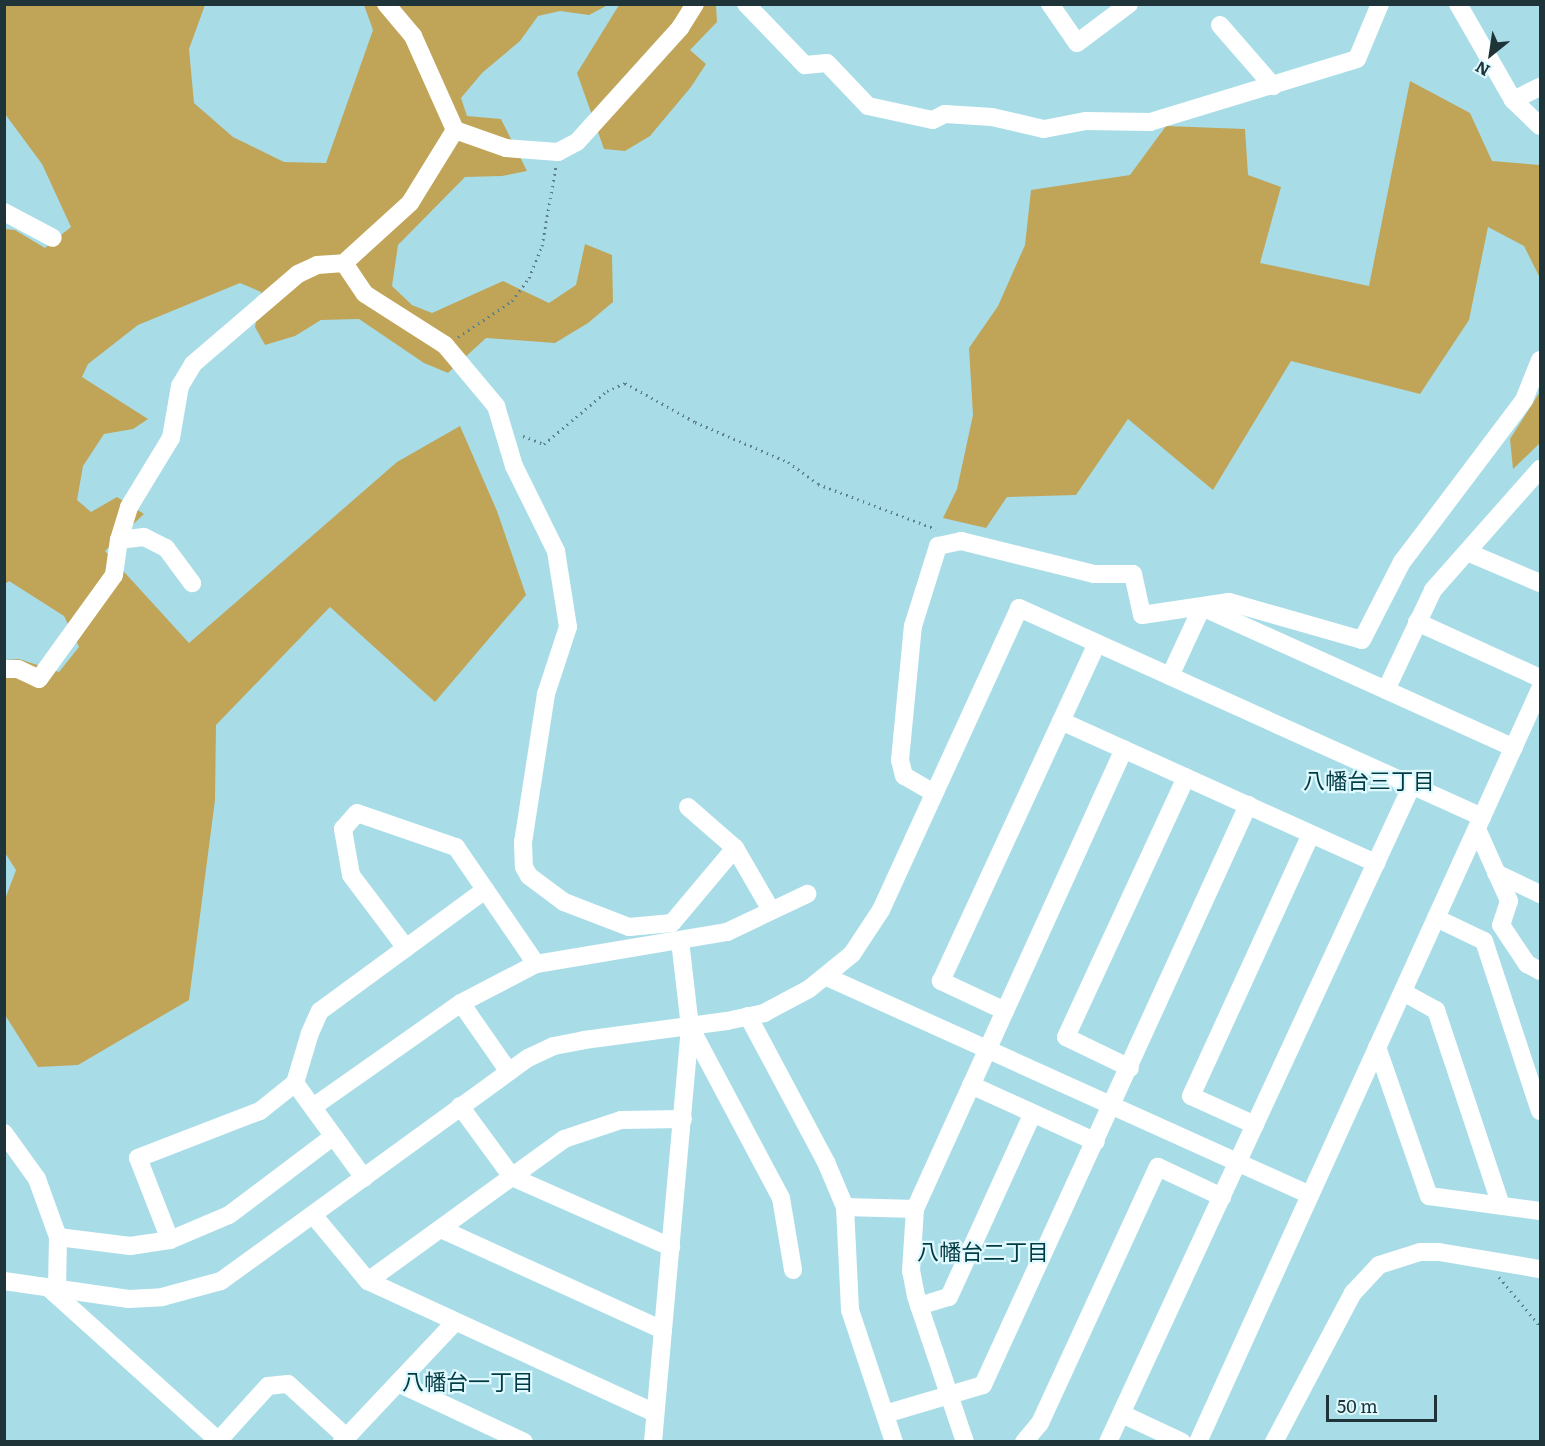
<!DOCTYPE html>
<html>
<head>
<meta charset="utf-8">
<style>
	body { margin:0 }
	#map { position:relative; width:1545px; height:1446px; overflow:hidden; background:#a8dde8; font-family:Literata,"Noto Sans JP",serif }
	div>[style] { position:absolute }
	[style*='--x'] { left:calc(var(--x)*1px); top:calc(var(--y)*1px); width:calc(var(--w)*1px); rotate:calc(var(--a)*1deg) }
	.green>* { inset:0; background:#c0a559 }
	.path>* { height:3px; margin-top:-1.5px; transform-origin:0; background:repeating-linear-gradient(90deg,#5d8188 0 1.5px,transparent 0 6px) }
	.minor>* { height:18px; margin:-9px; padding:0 9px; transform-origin:9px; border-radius:9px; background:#fff }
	span { translate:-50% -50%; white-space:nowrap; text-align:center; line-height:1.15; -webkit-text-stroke:4.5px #dff9fe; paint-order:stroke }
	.neighbourhood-label { font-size:22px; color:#003a42 }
	.frame { position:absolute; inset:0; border:6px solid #1f3438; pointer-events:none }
	.north { position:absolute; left:1461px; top:24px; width:60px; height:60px; -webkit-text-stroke:4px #dff9fe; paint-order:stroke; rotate:210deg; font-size:16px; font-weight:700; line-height:24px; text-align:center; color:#1f3438 }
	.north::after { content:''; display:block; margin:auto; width:21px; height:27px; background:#1f3438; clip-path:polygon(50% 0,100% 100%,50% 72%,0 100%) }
	.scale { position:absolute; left:1326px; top:1395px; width:111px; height:27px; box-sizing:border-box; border:3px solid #1f3438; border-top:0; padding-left:8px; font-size:18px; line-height:21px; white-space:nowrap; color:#1f3438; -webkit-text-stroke:4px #dff9fe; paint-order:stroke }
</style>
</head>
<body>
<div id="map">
	<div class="green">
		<div style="clip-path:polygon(5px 5px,205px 5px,189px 49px,194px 103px,233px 137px,284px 162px,326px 163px,373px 30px,364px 5px,608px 5px,589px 15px,560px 11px,538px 16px,520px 41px,482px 73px,461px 98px,467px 116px,501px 119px,527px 171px,502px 176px,465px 177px,398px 245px,392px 286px,412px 305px,432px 313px,503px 281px,549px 303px,576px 285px,585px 244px,612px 255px,613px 302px,588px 323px,555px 343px,486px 338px,448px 373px,424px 363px,359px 319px,321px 320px,295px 336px,265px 345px,255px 327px,261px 292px,240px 283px,138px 325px,88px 364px,82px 377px,148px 419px,133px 429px,104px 434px,83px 466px,77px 500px,91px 512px,117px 497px,144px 514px,105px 551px,189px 643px,397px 462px,460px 426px,497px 511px,526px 595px,435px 702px,330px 607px,216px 725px,215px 800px,189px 1000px,78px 1065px,38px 1067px,5px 1015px,4px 902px,16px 870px,5px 853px,5px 660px,19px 659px,59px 672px,79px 647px,64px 616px,9px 581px,5px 584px,5px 229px,15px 230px,45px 248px,71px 227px,42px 164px,5px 114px)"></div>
		<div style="clip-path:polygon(619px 5px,716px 5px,717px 22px,690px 50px,706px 64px,691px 87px,650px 136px,625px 151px,604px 149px,577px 73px)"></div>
		<div style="clip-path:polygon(1410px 81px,1470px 113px,1492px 161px,1540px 165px,1540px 278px,1524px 246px,1488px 227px,1469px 320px,1420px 394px,1291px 361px,1213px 490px,1128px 419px,1076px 495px,1007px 497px,986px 528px,943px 518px,957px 489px,973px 415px,969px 348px,998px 306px,1025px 245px,1031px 190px,1130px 175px,1166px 126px,1245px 129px,1248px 175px,1281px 187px,1260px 263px,1369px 286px)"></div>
		<div style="clip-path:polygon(1540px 392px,1540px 443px,1513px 469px,1510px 439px)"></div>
	</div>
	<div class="path">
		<div style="--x:458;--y:337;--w:65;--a:-33.7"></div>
		<div style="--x:512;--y:301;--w:29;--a:-54"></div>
		<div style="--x:529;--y:278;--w:35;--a:-68"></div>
		<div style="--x:542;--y:246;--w:81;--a:-80.1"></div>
		<div style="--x:523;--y:436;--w:22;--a:21"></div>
		<div style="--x:544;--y:444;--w:82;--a:-40.1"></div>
		<div style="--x:607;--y:391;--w:20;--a:-24"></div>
		<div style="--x:625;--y:383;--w:80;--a:29.1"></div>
		<div style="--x:695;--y:422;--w:101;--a:23.3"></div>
		<div style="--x:788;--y:462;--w:37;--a:36"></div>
		<div style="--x:818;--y:484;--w:126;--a:20.9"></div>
		<div style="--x:1499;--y:1277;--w:64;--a:50.1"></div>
	</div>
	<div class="minor">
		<div style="--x:386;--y:4;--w:42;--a:49.8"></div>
		<div style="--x:413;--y:36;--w:103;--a:65.9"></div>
		<div style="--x:746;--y:4;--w:85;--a:46"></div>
		<div style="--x:805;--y:65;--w:22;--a:-5"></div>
		<div style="--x:827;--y:63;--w:59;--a:46.4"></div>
		<div style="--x:868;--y:106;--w:66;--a:12.2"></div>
		<div style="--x:933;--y:120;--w:13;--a:-27"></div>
		<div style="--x:945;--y:114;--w:47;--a:3.7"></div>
		<div style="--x:992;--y:117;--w:53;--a:13"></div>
		<div style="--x:1044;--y:129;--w:43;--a:-10.8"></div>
		<div style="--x:1086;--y:121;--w:64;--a:0.9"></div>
		<div style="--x:1150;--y:122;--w:216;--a:-16.9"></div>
		<div style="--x:1357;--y:59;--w:60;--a:-67.3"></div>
		<div style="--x:1050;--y:4;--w:47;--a:55.3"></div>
		<div style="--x:1077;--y:43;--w:65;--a:-36.9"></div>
		<div style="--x:1458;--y:4;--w:111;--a:60.2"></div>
		<div style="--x:1513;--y:100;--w:37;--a:44"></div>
		<div style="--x:1220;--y:25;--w:81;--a:49"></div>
		<div style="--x:1513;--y:100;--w:30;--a:-26"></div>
		<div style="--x:4;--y:212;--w:55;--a:28"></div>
		<div style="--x:344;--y:263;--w:37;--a:56"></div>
		<div style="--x:365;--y:294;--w:95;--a:32.5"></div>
		<div style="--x:445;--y:345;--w:80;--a:50.1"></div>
		<div style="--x:496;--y:406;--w:63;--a:73.3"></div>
		<div style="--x:514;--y:466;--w:95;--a:63.7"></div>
		<div style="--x:556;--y:551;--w:77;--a:81"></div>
		<div style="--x:568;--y:627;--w:71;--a:108.2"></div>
		<div style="--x:546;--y:694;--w:150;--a:98.8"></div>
		<div style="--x:523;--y:842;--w:25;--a:88"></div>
		<div style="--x:524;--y:867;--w:10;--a:61"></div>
		<div style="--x:529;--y:876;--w:44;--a:36.6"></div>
		<div style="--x:564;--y:902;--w:70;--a:21"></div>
		<div style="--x:629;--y:927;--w:43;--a:-5.3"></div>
		<div style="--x:672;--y:923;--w:98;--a:-50"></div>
		<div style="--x:119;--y:540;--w:25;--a:-7"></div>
		<div style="--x:144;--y:537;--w:25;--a:27"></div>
		<div style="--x:166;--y:548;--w:44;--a:53.4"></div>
		<div style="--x:1467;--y:552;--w:79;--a:23"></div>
		<div style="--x:1202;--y:607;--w:342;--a:24.3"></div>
		<div style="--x:1417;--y:622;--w:135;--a:24.5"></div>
		<div style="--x:4;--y:669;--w:14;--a:0"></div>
		<div style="--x:18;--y:669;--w:23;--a:25"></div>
		<div style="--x:39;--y:679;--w:128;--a:-54.2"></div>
		<div style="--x:114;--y:575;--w:35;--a:-82"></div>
		<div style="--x:119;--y:540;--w:34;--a:-73"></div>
		<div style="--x:129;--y:507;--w:81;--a:-58.7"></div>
		<div style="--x:171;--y:438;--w:53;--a:-80.2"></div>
		<div style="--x:180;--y:386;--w:26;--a:-59"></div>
		<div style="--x:193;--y:364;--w:138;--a:-40.6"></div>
		<div style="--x:298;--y:274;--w:21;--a:-25"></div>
		<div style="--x:317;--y:265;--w:27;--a:-4"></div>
		<div style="--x:344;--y:263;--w:89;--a:-42.3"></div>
		<div style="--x:410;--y:203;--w:86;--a:-58.3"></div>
		<div style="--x:455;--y:130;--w:54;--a:19.4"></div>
		<div style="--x:506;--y:148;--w:52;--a:4.4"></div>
		<div style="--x:558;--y:152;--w:21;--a:-28"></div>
		<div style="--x:577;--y:142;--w:154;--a:-47.9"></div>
		<div style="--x:680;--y:28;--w:28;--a:-58"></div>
		<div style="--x:1170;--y:676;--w:76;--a:-65.1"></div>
		<div style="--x:1386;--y:690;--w:110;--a:-64.8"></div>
		<div style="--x:1433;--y:590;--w:162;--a:-48.5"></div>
		<div style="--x:1061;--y:721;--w:346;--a:24.3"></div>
		<div style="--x:934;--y:793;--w:34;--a:-150"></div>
		<div style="--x:904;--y:776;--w:16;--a:-104"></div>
		<div style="--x:900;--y:760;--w:135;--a:-84.5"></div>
		<div style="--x:913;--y:626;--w:84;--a:-72.6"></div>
		<div style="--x:938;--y:546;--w:24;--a:-12"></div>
		<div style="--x:961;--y:541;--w:137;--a:13.9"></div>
		<div style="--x:1094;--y:574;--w:39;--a:0"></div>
		<div style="--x:1133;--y:574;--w:42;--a:77.6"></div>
		<div style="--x:1142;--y:615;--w:88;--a:-8.5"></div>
		<div style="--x:1229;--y:602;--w:138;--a:15.9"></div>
		<div style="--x:1362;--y:640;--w:88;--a:-62.9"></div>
		<div style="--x:1402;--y:562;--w:203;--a:-53"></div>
		<div style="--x:1524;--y:400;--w:43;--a:-68.2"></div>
		<div style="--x:688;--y:807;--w:62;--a:41.1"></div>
		<div style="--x:735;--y:848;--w:72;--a:59.9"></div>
		<div style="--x:1477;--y:829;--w:79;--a:66"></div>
		<div style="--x:1509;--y:901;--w:25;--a:108"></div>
		<div style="--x:1501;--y:925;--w:47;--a:56.3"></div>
		<div style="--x:1527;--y:964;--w:15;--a:28"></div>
		<div style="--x:1496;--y:873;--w:49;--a:25.5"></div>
		<div style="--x:1436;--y:918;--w:53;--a:25.6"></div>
		<div style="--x:1484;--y:941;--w:179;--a:71.8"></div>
		<div style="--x:406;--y:948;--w:91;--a:-127"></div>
		<div style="--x:351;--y:875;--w:47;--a:-99.9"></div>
		<div style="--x:343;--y:829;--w:21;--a:-49"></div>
		<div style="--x:357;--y:813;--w:105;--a:19"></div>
		<div style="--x:456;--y:847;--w:142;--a:55.6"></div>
		<div style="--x:827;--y:977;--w:530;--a:24.29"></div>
		<div style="--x:1403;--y:992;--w:38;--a:29"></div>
		<div style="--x:1436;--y:1010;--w:206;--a:71.6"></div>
		<div style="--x:461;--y:1003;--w:84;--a:55.2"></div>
		<div style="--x:1005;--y:1011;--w:71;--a:-154.9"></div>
		<div style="--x:941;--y:981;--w:372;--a:-65.2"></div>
		<div style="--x:748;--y:1016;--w:166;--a:61.9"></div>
		<div style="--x:826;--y:1162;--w:49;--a:67.1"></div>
		<div style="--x:845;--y:1207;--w:103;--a:87.2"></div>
		<div style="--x:850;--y:1310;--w:139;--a:71.6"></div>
		<div style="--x:690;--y:1027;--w:194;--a:62"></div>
		<div style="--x:781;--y:1198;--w:73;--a:80.5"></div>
		<div style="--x:1377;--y:1047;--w:158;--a:70.8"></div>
		<div style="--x:1429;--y:1196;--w:112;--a:7.7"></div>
		<div style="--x:1130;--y:1068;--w:71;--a:-154.2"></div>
		<div style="--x:1066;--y:1037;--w:286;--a:-65.2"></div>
		<div style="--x:971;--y:1085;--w:137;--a:24.5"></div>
		<div style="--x:460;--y:1106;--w:88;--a:53.8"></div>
		<div style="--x:512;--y:1177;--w:174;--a:23.8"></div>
		<div style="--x:313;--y:1107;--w:181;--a:-35.1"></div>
		<div style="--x:461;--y:1003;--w:85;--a:-27.5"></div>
		<div style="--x:536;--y:964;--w:194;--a:-9.5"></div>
		<div style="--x:727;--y:932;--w:89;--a:-25.4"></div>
		<div style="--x:1255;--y:1125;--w:70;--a:-155.6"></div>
		<div style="--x:1191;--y:1096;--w:288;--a:-65.4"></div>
		<div style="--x:4;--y:1133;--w:57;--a:54.3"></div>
		<div style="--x:37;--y:1179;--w:62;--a:70.1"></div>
		<div style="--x:58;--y:1237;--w:53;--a:91.1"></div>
		<div style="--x:364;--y:1178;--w:117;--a:-126"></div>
		<div style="--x:295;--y:1083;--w:52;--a:-73.3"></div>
		<div style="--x:310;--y:1033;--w:24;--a:-66"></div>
		<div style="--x:320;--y:1011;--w:205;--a:-36.3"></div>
		<div style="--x:845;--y:1207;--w:70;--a:1.6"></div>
		<div style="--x:314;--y:1216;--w:85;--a:50.3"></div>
		<div style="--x:368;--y:1281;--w:316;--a:24.7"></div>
		<div style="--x:441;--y:1229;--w:244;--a:24.5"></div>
		<div style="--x:58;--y:1237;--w:73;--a:7.1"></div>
		<div style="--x:130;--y:1246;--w:40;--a:-8.5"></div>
		<div style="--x:170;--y:1240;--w:64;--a:-23"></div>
		<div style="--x:229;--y:1215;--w:131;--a:-37"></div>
		<div style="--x:170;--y:1240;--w:88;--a:-111.3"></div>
		<div style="--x:138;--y:1158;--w:131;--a:-21.1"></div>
		<div style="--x:260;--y:1111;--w:45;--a:-38.7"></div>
		<div style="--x:4;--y:1281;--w:126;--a:8.2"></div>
		<div style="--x:129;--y:1299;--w:33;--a:-3"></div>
		<div style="--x:162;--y:1297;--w:61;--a:-15.2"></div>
		<div style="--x:221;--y:1281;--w:379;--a:-36"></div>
		<div style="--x:528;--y:1058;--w:29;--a:-25"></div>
		<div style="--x:554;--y:1046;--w:31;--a:-11"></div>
		<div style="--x:584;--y:1040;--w:144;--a:-7.6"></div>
		<div style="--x:727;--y:1021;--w:38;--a:-12"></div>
		<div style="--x:764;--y:1013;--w:51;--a:-28.1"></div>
		<div style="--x:809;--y:989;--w:55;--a:-39.1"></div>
		<div style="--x:852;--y:954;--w:53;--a:-56.6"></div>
		<div style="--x:881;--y:910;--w:332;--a:-65.4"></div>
		<div style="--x:1019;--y:608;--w:508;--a:24.29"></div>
		<div style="--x:368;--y:1281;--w:242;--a:-35.9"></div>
		<div style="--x:564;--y:1139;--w:60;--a:-18.4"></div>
		<div style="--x:621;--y:1120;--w:62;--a:-0.9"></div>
		<div style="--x:51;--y:1290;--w:227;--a:42"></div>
		<div style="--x:919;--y:1306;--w:31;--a:-17"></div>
		<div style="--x:949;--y:1297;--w:202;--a:-65.5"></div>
		<div style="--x:398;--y:1383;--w:139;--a:25.1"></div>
		<div style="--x:885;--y:1414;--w:102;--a:-16.5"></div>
		<div style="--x:983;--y:1385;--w:638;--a:-65.44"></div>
		<div style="--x:1122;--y:1414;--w:66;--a:25"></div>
		<div style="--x:219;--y:1440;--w:73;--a:-47.8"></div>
		<div style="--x:268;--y:1386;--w:20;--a:-6"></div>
		<div style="--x:288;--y:1384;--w:79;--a:42.4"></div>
		<div style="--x:342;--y:1442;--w:163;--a:-46.7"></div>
		<div style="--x:653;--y:1442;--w:417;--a:-84.9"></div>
		<div style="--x:690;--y:1027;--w:87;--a:-96.6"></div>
		<div style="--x:965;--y:1442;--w:154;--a:-108.6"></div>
		<div style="--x:916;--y:1296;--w:25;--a:-101"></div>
		<div style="--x:911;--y:1271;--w:62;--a:-86.3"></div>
		<div style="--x:915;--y:1209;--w:505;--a:-65.57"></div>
		<div style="--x:1024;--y:1442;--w:25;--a:-50"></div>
		<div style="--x:1040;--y:1423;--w:282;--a:-65.3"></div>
		<div style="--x:1158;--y:1167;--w:71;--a:25.1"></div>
		<div style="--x:1108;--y:1442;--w:724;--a:-65.17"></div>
		<div style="--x:1198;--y:1442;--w:827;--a:-65.57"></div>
		<div style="--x:1274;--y:1442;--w:169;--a:-62.1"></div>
		<div style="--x:1353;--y:1293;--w:38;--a:-47"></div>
		<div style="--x:1379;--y:1265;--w:43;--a:-17.6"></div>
		<div style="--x:1420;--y:1252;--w:19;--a:0"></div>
		<div style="--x:1439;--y:1252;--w:102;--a:9.6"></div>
	</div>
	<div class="neighbourhood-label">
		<span style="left:1369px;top:780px">八幡台三丁目</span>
		<span style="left:983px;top:1251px">八幡台二丁目</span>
		<span style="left:468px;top:1381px">八幡台一丁目</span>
	</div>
	<div class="frame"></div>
	<div class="north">N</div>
	<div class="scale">50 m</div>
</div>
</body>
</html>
